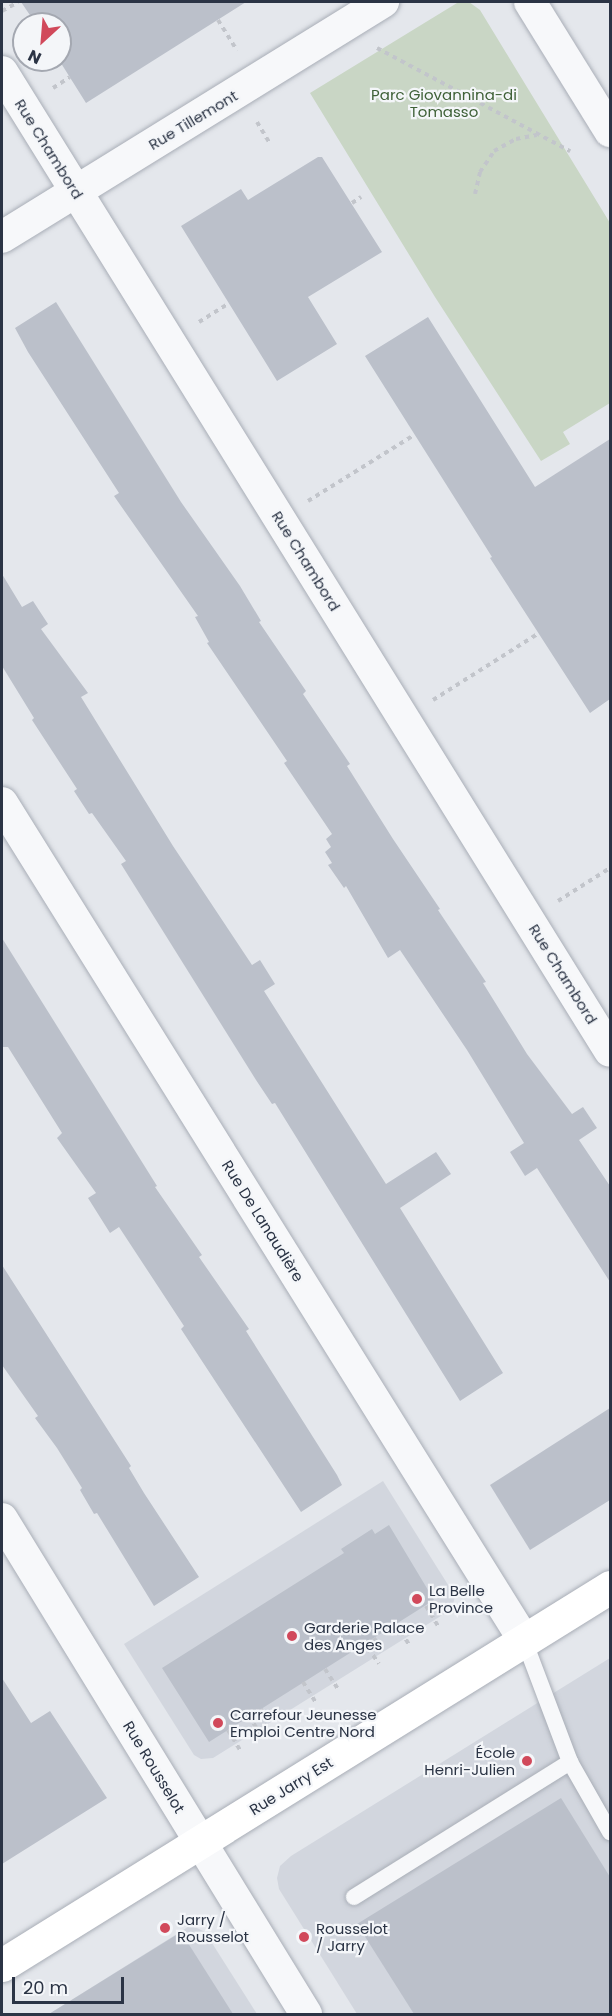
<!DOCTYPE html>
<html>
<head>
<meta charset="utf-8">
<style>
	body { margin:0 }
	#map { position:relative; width:612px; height:2016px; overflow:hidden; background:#e4e7ec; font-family:Poppins,sans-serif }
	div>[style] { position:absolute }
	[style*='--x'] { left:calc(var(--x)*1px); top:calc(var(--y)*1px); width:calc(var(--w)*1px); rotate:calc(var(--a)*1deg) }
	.built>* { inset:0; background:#d2d6de }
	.green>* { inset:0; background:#c9d6c5 }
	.building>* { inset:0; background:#bbc0ca }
	.path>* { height:4px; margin-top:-2px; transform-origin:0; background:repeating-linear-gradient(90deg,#c2c5cb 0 4.5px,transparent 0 9px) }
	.roads { filter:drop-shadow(0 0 2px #a9aeb7) drop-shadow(0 0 2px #a9aeb7) }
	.service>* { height:16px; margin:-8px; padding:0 8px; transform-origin:8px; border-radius:8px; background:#f7f8fa }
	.minor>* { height:32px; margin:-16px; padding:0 16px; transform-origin:16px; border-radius:16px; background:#f7f8fa }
	.secondary>* { height:33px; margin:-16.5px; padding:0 16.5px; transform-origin:16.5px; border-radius:16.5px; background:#fff }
	.dots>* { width:16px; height:16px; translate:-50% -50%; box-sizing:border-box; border:3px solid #f4f6f9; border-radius:50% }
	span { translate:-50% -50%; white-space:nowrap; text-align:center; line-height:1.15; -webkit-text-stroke:4.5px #f4f6f9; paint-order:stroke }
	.park-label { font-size:15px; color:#3f6138 }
	.street-label { font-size:15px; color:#2b3445 }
	.poi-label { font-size:15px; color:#2b3445 }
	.left { translate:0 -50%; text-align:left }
	.right { translate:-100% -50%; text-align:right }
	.frame { position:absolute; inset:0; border:3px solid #2b3445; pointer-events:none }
	.north { position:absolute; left:12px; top:12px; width:60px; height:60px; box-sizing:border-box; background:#f4f6f9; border:2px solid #a4a8b1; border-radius:50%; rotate:206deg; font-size:16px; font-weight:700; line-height:24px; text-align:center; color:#2b3445 }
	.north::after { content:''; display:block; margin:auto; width:21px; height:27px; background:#d1495b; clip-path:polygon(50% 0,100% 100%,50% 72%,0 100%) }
	.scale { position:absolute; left:12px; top:1977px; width:112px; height:27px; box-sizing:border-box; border:3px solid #2b3445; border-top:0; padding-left:8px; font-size:18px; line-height:21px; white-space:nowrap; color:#2b3445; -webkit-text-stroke:4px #f4f6f9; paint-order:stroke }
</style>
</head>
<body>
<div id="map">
	<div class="built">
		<div style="clip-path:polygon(383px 1481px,455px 1596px,452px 1609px,213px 1758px,201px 1759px,194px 1755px,124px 1644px)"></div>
		<div style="clip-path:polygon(610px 1658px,610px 2014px,357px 2014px,279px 1889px,277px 1878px,280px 1866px,291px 1856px)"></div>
		<div style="clip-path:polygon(188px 1927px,195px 1927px,205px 1932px,257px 2014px,49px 2014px)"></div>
	</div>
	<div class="green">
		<div style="clip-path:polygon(469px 2px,480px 10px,610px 223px,610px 403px,563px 432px,570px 444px,541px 461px,435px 297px,310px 93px,457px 3px)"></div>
	</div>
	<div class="building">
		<div style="clip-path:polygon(21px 2px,246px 2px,86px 103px,59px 60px,60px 24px,36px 24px)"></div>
		<div style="clip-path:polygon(318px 157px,322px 157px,382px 252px,308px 297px,337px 344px,277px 381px,181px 226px,241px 189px,248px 200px)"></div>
		<div style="clip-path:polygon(56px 302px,181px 502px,240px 586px,261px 621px,259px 622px,306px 691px,303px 694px,350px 764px,347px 766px,393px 839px,440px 909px,438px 910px,486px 982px,483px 983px,527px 1054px,572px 1114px,583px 1107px,597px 1128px,579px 1140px,610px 1186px,610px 1282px,537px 1168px,525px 1176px,510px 1152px,524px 1143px,467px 1050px,400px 950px,388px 958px,346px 886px,344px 888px,328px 865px,332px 863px,325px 852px,331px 847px,326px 839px,332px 834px,284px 763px,287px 761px,207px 643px,209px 642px,195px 617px,198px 616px,114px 496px,119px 493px,28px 352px,15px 328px)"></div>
		<div style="clip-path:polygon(428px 317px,535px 487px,610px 439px,610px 699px,590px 713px,490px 558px,492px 557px,365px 356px)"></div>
		<div style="clip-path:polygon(2px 574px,22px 607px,33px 601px,48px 624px,41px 629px,88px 693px,81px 697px,173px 846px,252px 965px,260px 960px,275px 984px,264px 991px,386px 1184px,436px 1152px,451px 1174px,400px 1208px,503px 1373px,460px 1401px,275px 1103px,272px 1104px,256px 1080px,121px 864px,126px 861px,92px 813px,89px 814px,74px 791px,77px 789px,32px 720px,34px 718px,2px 666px)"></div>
		<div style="clip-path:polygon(2px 938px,157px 1186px,155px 1187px,202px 1255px,199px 1257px,249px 1329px,246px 1331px,337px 1475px,342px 1485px,301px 1512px,181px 1329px,184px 1326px,119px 1227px,110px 1233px,88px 1198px,96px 1193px,57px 1138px,62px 1133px,8px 1047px,2px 1047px)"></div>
		<div style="clip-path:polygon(2px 1265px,131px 1466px,129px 1468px,144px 1493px,199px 1577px,154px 1606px,97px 1513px,94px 1514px,80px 1490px,82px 1488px,57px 1448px,35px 1418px,38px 1416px,2px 1365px)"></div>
		<div style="clip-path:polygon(610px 1408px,610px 1500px,530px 1550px,490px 1485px)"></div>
		<div style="clip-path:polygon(389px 1525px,434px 1600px,209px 1742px,162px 1668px,344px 1553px,341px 1549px,372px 1529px,375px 1534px)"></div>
		<div style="clip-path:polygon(2px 1678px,31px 1723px,50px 1711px,107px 1798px,2px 1864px)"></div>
		<div style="clip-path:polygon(561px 1798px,610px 1877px,610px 2014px,414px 2014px,357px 1924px)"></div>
		<div style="clip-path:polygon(181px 1932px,233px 2014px,49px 2014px)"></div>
	</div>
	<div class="path">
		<div style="--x:2;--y:11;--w:18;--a:-29"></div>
		<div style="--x:218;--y:20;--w:36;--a:58"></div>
		<div style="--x:377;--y:48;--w:219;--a:28.1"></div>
		<div style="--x:53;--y:88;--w:20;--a:-33"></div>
		<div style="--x:257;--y:122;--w:23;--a:59"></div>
		<div style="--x:475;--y:194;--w:23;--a:-77"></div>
		<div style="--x:480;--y:172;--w:25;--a:-56"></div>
		<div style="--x:494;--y:151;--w:25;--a:-29"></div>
		<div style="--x:516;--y:139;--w:21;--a:-11"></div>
		<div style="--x:352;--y:203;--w:11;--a:-34"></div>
		<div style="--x:199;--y:322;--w:36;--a:-32"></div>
		<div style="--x:308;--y:501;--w:125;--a:-31.9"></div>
		<div style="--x:433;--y:700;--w:125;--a:-32.3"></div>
		<div style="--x:558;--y:901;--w:62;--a:-32.4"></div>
		<div style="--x:426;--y:1606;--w:23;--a:59"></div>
		<div style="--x:397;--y:1624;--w:24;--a:60"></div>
		<div style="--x:374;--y:1638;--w:6;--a:59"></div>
		<div style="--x:377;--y:1643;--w:10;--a:151"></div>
		<div style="--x:368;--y:1648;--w:19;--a:55"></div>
		<div style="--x:325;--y:1669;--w:24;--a:57"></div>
		<div style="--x:303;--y:1682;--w:25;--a:58"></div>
		<div style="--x:261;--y:1709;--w:6;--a:59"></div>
		<div style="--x:264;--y:1714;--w:6;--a:149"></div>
		<div style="--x:259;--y:1717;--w:18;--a:56"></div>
		<div style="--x:249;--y:1716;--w:25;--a:58"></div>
		<div style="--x:228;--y:1730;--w:23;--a:59"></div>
	</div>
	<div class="roads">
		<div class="service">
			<div style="--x:524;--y:1640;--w:130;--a:69.3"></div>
			<div style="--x:570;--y:1762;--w:81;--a:60.3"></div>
			<div style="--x:354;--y:1897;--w:255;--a:-32"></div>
		</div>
		<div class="minor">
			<div style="--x:530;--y:2;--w:152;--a:58.2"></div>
			<div style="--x:2;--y:72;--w:1152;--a:58.16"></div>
			<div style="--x:2;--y:237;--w:448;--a:-31.7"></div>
			<div style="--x:2;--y:803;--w:986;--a:58.05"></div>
			<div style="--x:2;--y:1519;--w:581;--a:58.44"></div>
		</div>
		<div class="secondary">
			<div style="--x:2;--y:1965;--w:716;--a:-31.87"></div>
		</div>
	</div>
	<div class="dots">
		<div style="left:417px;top:1599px;background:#d1495b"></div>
		<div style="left:292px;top:1636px;background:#d1495b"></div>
		<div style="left:218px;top:1723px;background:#d1495b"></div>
		<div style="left:527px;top:1761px;background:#d1495b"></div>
		<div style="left:165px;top:1928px;background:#d1495b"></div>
		<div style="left:304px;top:1937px;background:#d1495b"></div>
	</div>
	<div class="park-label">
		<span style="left:444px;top:103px">Parc Giovannina-di<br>Tomasso</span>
	</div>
	<div class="street-label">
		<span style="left:193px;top:120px;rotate:-31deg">Rue Tillemont</span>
		<span style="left:49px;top:149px;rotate:58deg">Rue Chambord</span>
		<span style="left:306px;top:561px;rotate:58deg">Rue Chambord</span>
		<span style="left:563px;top:974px;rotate:58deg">Rue Chambord</span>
		<span style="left:263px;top:1221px;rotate:58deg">Rue De Lanaudière</span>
		<span style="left:154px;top:1767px;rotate:59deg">Rue Rousselot</span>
		<span style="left:291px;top:1786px;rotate:-32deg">Rue Jarry Est</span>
	</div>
	<div class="poi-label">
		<span class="left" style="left:429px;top:1599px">La Belle<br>Province</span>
		<span class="left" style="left:304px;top:1636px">Garderie Palace<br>des Anges</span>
		<span class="left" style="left:230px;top:1723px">Carrefour Jeunesse<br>Emploi Centre Nord</span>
		<span class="right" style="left:515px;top:1761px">École<br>Henri-Julien</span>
		<span class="left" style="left:177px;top:1928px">Jarry /<br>Rousselot</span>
		<span class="left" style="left:316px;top:1937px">Rousselot<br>/ Jarry</span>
	</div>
	<div class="frame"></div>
	<div class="north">N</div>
	<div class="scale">20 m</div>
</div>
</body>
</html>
